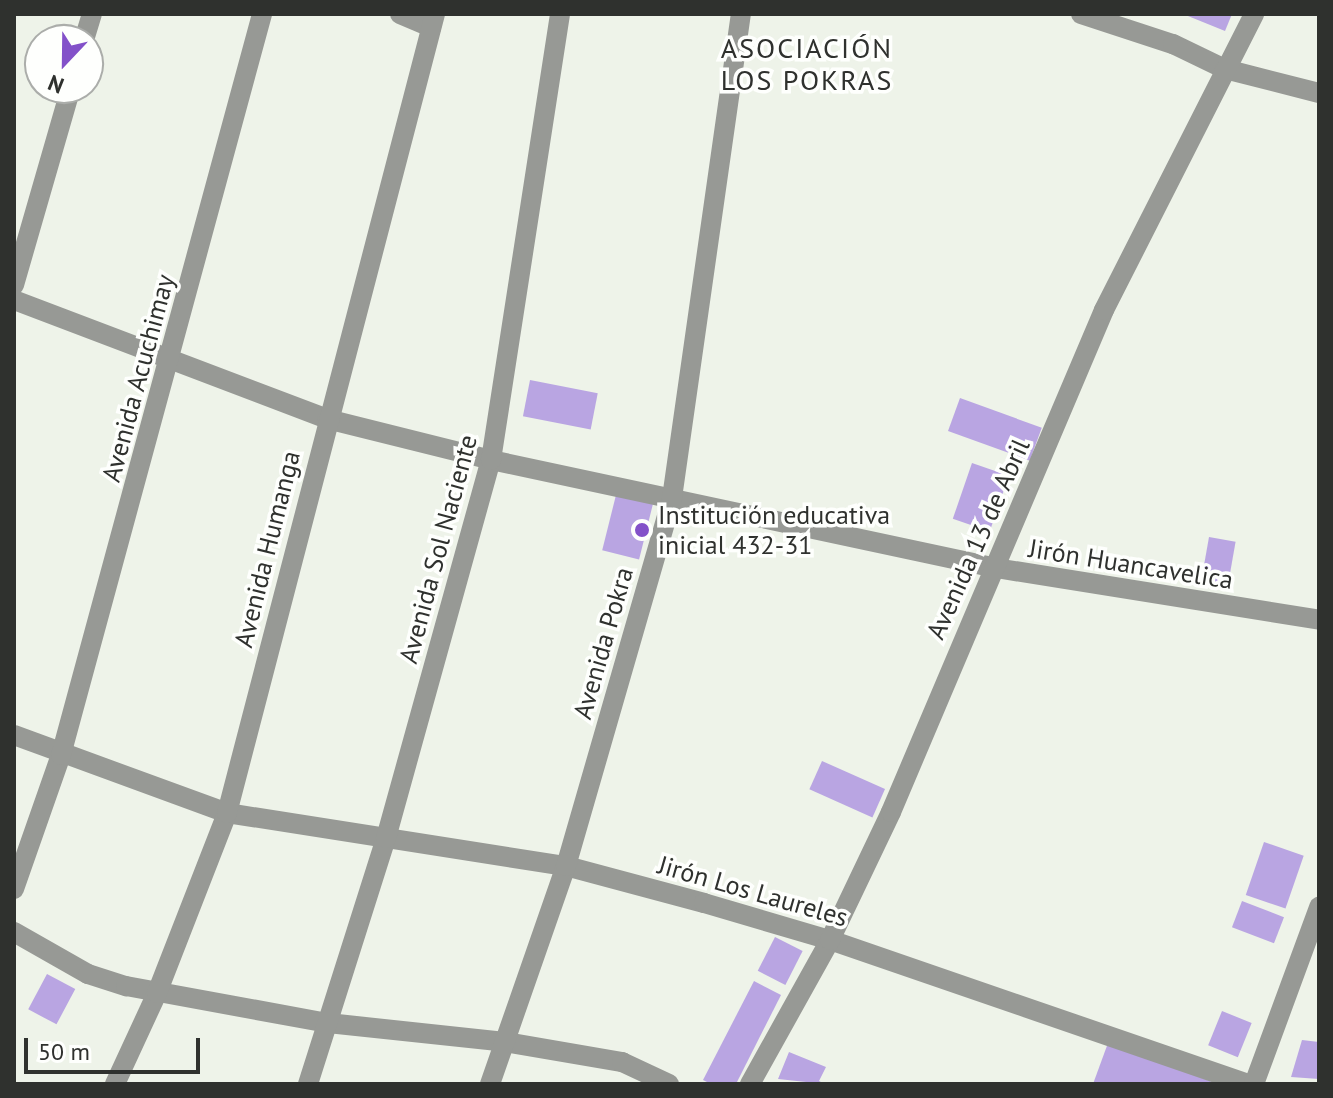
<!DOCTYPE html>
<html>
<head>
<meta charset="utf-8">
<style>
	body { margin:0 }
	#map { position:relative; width:1333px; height:1098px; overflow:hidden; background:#eef3e9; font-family:"PT Sans",sans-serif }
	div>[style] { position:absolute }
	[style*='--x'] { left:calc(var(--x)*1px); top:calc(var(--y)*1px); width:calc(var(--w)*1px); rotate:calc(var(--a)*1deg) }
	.building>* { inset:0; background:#b9a5e2; transform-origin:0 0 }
	.minor>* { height:20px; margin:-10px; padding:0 10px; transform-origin:10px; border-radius:10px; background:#979995 }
	.tertiary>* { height:20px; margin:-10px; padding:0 10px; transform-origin:10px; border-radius:10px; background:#979995 }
	.dots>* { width:22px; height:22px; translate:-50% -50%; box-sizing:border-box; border:4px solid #fefffd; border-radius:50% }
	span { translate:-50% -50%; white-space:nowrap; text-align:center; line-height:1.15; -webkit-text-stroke:7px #fefffd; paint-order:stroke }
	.street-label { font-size:26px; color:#2f312e }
	.poi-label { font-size:26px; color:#2f312e }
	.left { translate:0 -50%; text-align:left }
	.neighbourhood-label { font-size:28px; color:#2f312e; letter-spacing:2px }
	.frame { position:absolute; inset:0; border:16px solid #2f312e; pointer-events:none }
	.north { position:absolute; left:24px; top:24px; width:80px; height:80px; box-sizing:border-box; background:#fefffd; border:2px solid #abadaa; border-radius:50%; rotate:202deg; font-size:22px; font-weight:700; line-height:32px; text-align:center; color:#2f312e }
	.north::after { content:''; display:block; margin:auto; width:28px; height:36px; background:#8351c9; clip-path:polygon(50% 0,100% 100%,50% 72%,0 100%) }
	.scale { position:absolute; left:24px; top:1038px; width:176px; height:36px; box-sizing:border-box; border:4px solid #2f312e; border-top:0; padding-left:10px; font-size:24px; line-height:28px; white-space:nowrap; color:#2f312e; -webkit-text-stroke:6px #fefffd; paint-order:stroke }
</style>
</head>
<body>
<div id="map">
	<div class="building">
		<div style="clip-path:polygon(1183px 14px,1232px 14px,1225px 31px)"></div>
		<div style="left:530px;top:380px;width:69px;height:37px;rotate:11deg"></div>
		<div style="left:960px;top:398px;width:87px;height:35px;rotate:20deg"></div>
		<div style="left:972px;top:463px;width:39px;height:59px;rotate:19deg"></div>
		<div style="left:616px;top:495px;width:38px;height:57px;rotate:14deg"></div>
		<div style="left:1209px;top:537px;width:27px;height:45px;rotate:10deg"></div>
		<div style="left:822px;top:761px;width:69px;height:31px;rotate:24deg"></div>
		<div style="left:1264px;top:842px;width:42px;height:56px;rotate:19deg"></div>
		<div style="left:1242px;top:901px;width:45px;height:28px;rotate:21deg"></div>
		<div style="left:775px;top:937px;width:31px;height:38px;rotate:27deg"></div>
		<div style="left:47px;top:974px;width:32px;height:40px;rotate:28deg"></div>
		<div style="clip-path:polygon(754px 981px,781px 995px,736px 1084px,711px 1084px,703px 1080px)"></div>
		<div style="left:1222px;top:1011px;width:32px;height:37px;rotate:22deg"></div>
		<div style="clip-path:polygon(1302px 1040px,1319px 1042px,1319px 1079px,1291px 1077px)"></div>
		<div style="clip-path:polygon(1108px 1043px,1218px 1084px,1093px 1084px)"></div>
		<div style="clip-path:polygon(789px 1052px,826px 1067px,819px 1081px,825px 1084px,778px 1079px)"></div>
	</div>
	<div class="minor">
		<div style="--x:400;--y:14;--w:34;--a:23"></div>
		<div style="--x:1081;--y:14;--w:97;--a:18.1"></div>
		<div style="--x:1173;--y:44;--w:58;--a:25.7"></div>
		<div style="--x:1225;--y:69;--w:97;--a:14.3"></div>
		<div style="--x:84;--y:40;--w:27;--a:-73"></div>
		<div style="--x:14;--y:285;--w:205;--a:-73.9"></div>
		<div style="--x:14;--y:300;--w:335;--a:20.8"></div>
		<div style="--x:327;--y:419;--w:169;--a:14"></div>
		<div style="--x:491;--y:460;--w:516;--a:12.07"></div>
		<div style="--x:996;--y:568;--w:327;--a:9.1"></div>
		<div style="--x:14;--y:735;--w:227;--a:20.1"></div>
		<div style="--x:227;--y:813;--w:343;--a:8.9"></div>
		<div style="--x:566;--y:866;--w:143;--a:15"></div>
		<div style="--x:704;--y:903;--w:131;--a:16.4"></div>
		<div style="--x:830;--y:940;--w:443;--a:19"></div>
		<div style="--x:14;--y:889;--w:142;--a:-70.7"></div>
		<div style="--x:61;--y:755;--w:768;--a:-74.82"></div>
		<div style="--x:14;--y:932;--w:85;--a:29.6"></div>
		<div style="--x:88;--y:974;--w:40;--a:18"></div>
		<div style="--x:126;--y:986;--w:205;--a:10.4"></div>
		<div style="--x:328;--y:1023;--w:178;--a:6.1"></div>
		<div style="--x:505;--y:1042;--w:119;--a:9.7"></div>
		<div style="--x:622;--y:1062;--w:52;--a:25.1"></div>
		<div style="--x:115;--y:1084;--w:100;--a:-65.2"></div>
		<div style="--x:157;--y:993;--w:193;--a:-68.7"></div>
		<div style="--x:227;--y:813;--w:826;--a:-75.41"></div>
		<div style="--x:308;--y:1084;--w:258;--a:-72.4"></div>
		<div style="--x:386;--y:838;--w:392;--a:-74.5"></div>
		<div style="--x:491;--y:460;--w:451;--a:-81.2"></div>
		<div style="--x:490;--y:1084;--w:231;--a:-70.8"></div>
		<div style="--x:566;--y:866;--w:383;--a:-73.9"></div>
		<div style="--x:672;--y:498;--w:489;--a:-81.9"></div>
		<div style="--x:750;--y:1084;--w:165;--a:-60.9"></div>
		<div style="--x:830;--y:940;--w:142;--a:-64.5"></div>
		<div style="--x:891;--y:812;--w:545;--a:-67.01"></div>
		<div style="--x:1104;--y:310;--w:332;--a:-63.1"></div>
	</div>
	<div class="tertiary">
		<div style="--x:1254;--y:1084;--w:189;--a:-69.8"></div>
	</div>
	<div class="dots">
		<div style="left:642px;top:530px;background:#8351c9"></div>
	</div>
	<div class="street-label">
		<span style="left:138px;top:378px;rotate:-75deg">Avenida Acuchimay</span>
		<span style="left:978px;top:539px;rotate:-66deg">Avenida 13 de Abril</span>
		<span style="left:267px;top:549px;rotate:-76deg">Avenida Humanga</span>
		<span style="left:438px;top:549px;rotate:-75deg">Avenida Sol Naciente</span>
		<span style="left:1131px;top:564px;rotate:9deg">Jirón Huancavelica</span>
		<span style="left:603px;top:643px;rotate:-74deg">Avenida Pokra</span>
		<span style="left:753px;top:891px;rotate:16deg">Jirón Los Laureles</span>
	</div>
	<div class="poi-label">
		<span class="left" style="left:658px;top:530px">Institución educativa<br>inicial 432-31</span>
	</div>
	<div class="neighbourhood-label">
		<span style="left:807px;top:64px">ASOCIACIÓN<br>LOS POKRAS</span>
	</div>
	<div class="frame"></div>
	<div class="north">N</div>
	<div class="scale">50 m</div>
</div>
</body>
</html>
